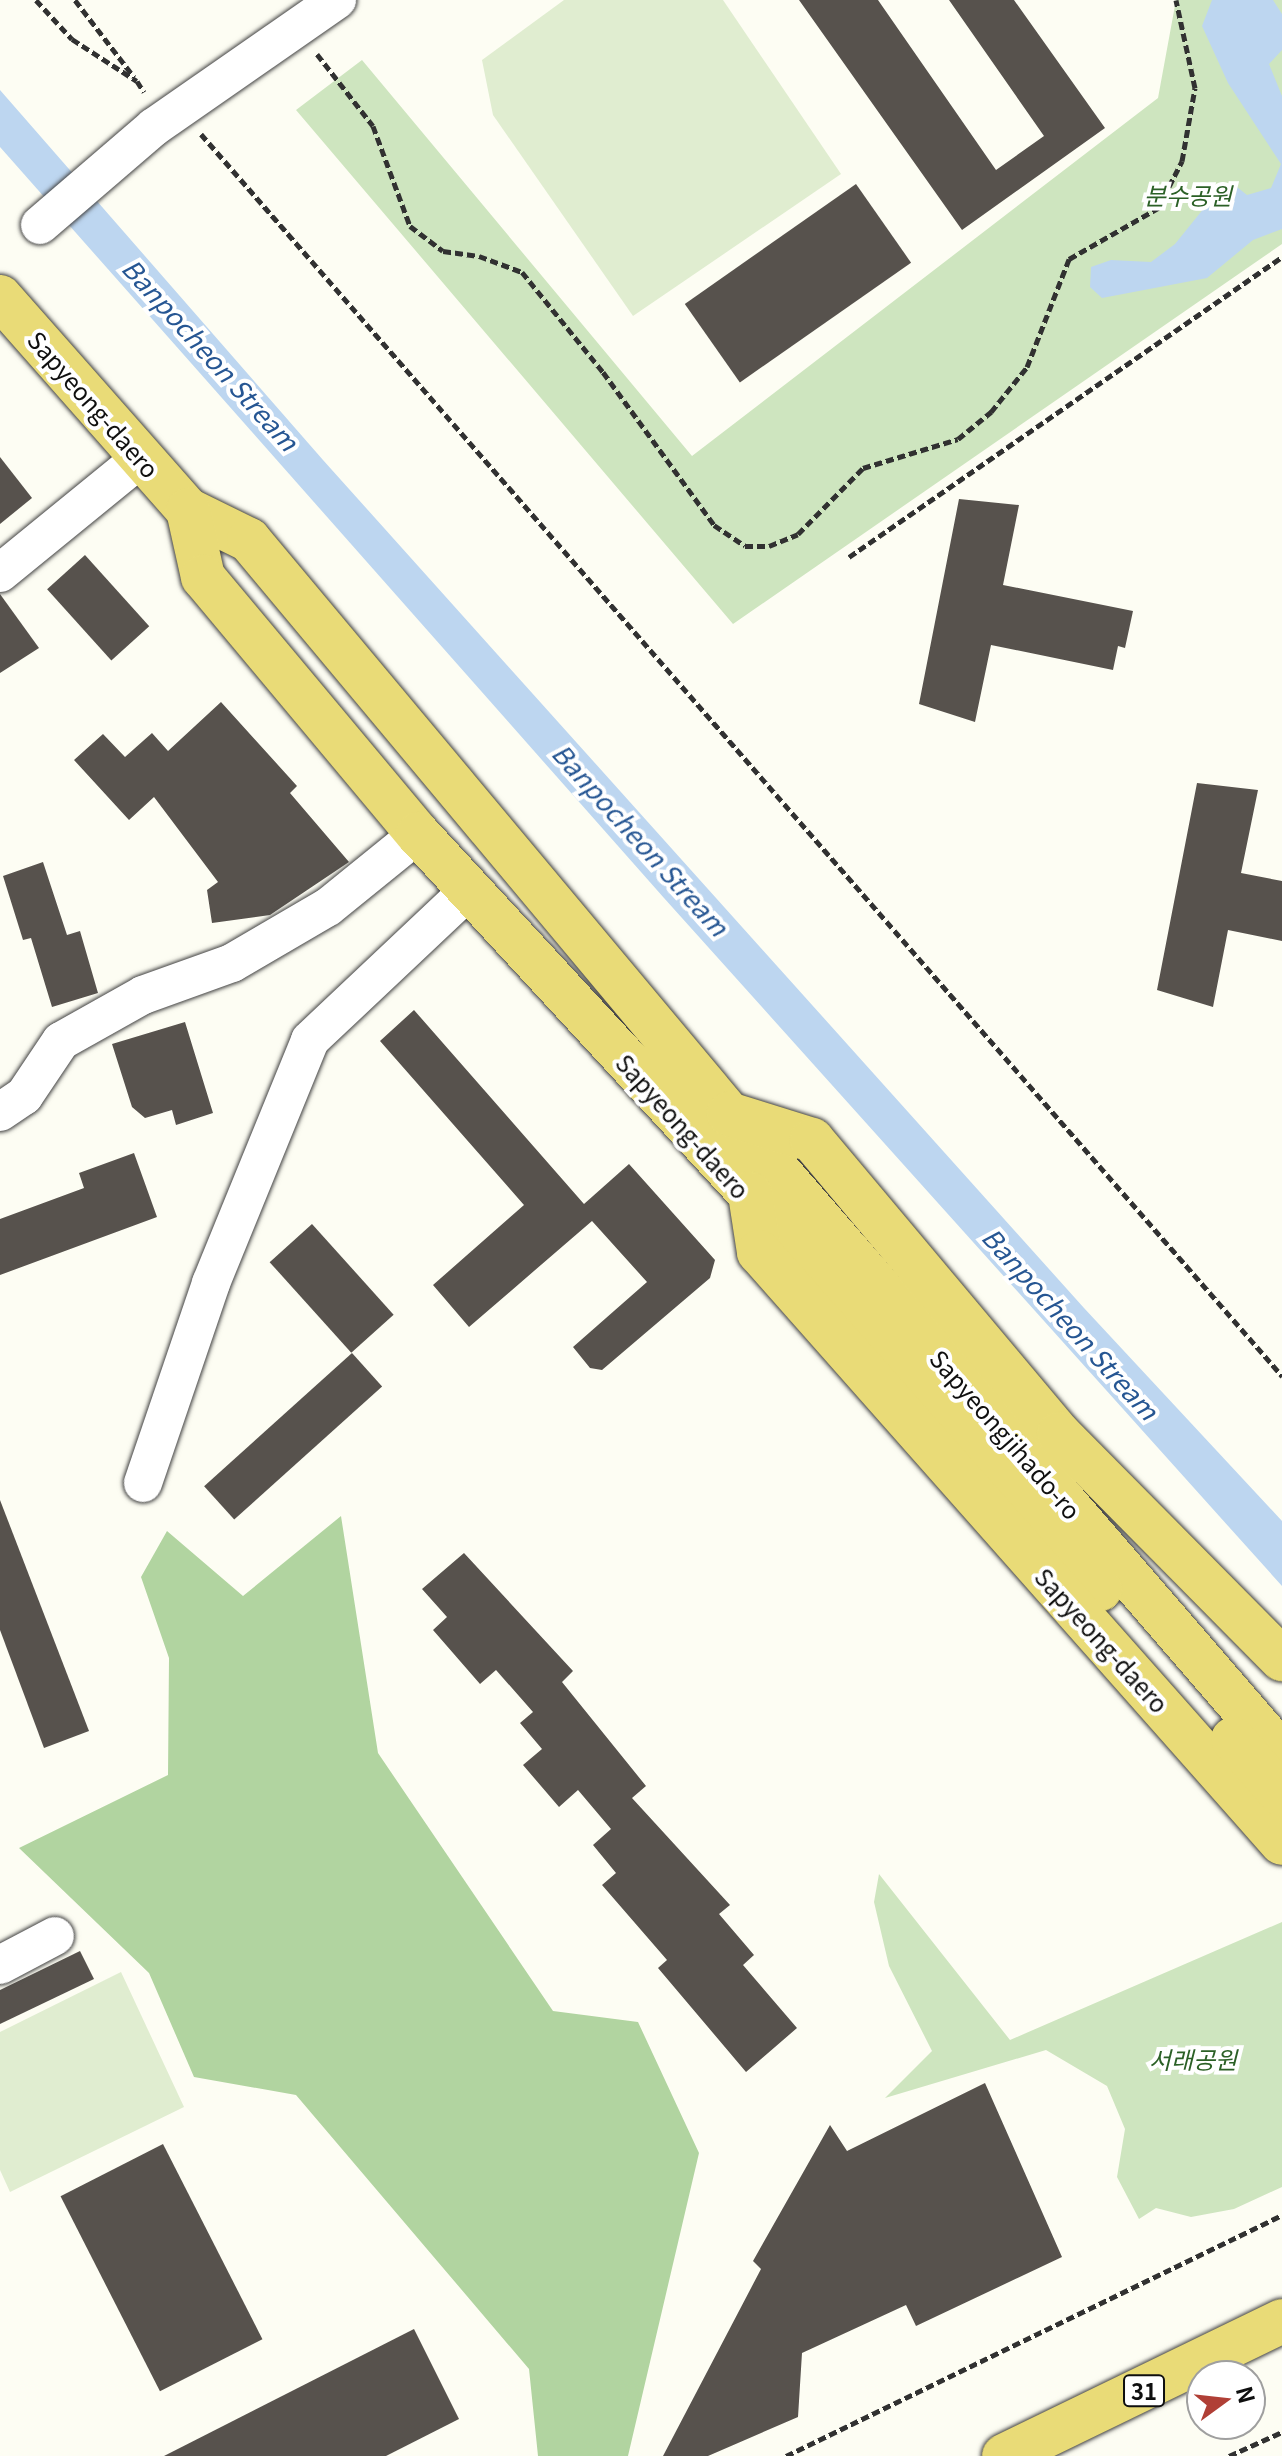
<!DOCTYPE html>
<html>
<head>
<meta charset="utf-8">
<style>
	body { margin:0 }
	#map { position:relative; width:1282px; height:2456px; overflow:hidden; background:#fdfdf3; font-family:Georgia,"Noto Sans KR",serif }
	div>[style] { position:absolute }
	[style*='--x'] { left:calc(var(--x)*1px); top:calc(var(--y)*1px); width:calc(var(--w)*1px); rotate:calc(var(--a)*1deg) }
	.green>* { inset:0; background:#cee5bf }
	.forest>* { inset:0; background:#b1d4a0 }
	.pitch>* { inset:0; background:#e0edd0 }
	.water>* { inset:0; background:#bdd6f0 }
	.building>* { inset:0; background:#57524d; transform-origin:0 0 }
	.path>* { height:5px; margin-top:-2.5px; transform-origin:0; background:repeating-linear-gradient(90deg,#313131 0 8px,transparent 0 12px) }
	.roads { filter:drop-shadow(0 0 2px #424242) drop-shadow(0 0 2px #424242) }
	.minor>* { height:38px; margin:-19px; padding:0 19px; transform-origin:19px; border-radius:19px; background:#fff }
	.major>* { height:44px; margin:-22px; padding:0 22px; transform-origin:22px; border-radius:22px; background:#e9db77 }
	span { translate:-50% -50%; white-space:nowrap; text-align:center; line-height:1.15; -webkit-text-stroke:8px #fff; paint-order:stroke }
	.shield-label span { padding:2px 6px; background:#fff; border:2px solid; border-radius:6px; -webkit-text-stroke-width:0 }
	.shield-label { font-size:22px; color:#0f0f0f; font-weight:700 }
	.park-label { font-size:24px; color:#2b6026; font-style:italic }
	.street-label { font-size:24px; color:#0f0f0f }
	.water-label { font-size:26px; color:#265693; font-style:italic }
	.north { position:absolute; left:1186px; top:2360px; width:80px; height:80px; box-sizing:border-box; background:#fff; border:2px solid #9f9f9f; border-radius:50%; rotate:75deg; font-size:22px; font-weight:700; line-height:32px; text-align:center; color:#0f0f0f }
	.north::after { content:''; display:block; margin:auto; width:28px; height:36px; background:#b03f36; clip-path:polygon(50% 0,100% 100%,50% 72%,0 100%) }
</style>
</head>
<body>
<div id="map">
	<div class="green">
		<div style="clip-path:polygon(1176px 0,1282px 0,1282px 244px,733px 624px,296px 110px,362px 60px,692px 456px,1158px 98px)"></div>
		<div style="clip-path:polygon(879px 1874px,1010px 2040px,1282px 1922px,1282px 2187px,1234px 2209px,1191px 2217px,1156px 2208px,1139px 2219px,1117px 2177px,1125px 2129px,1107px 2086px,1046px 2050px,885px 2098px,932px 2051px,889px 1966px,874px 1902px)"></div>
	</div>
	<div class="forest">
		<div style="clip-path:polygon(341px 1516px,378px 1753px,553px 2011px,638px 2022px,699px 2153px,628px 2456px,538px 2456px,529px 2369px,296px 2095px,194px 2077px,149px 1973px,19px 1848px,168px 1775px,169px 1658px,141px 1577px,167px 1531px,243px 1596px)"></div>
	</div>
	<div class="pitch">
		<div style="clip-path:polygon(564px 0,723px 0,841px 174px,633px 316px,493px 115px,482px 60px)"></div>
		<div style="clip-path:polygon(121px 1972px,184px 2107px,10px 2192px,0 2170px,0 2032px)"></div>
	</div>
	<div class="water">
		<div style="clip-path:polygon(1212px 0,1273px 0,1282px 14px,1282px 50px,1269px 64px,1282px 96px,1282px 229px,1253px 240px,1207px 278px,1102px 298px,1090px 287px,1091px 267px,1111px 260px,1151px 262px,1175px 244px,1217px 192px,1232px 183px,1247px 195px,1271px 188px,1281px 164px,1228px 83px,1202px 26px)"></div>
		<div style="clip-path:polygon(0 90px,323px 460px,1084px 1308px,1282px 1521px,1282px 1586px,664px 898px,0 147px)"></div>
	</div>
	<div class="building">
		<div style="clip-path:polygon(799px 0,878px 0,996px 170px,1044px 136px,949px 0,1014px 0,1105px 128px,962px 230px)"></div>
		<div style="left:856px;top:184px;width:96px;height:209px;rotate:55deg"></div>
		<div style="clip-path:polygon(0 457px,32px 498px,0 524px)"></div>
		<div style="clip-path:polygon(959px 499px,1019px 505px,1003px 585px,1133px 611px,1125px 648px,1118px 646px,1113px 670px,991px 645px,975px 722px,919px 704px)"></div>
		<div style="left:85px;top:555px;width:96px;height:51px;rotate:48deg"></div>
		<div style="clip-path:polygon(0 594px,39px 648px,0 673px)"></div>
		<div style="clip-path:polygon(221px 702px,297px 786px,290px 793px,349px 862px,270px 915px,212px 923px,207px 890px,218px 882px,154px 797px,129px 820px,74px 760px,103px 734px,125px 757px,152px 733px,168px 751px)"></div>
		<div style="clip-path:polygon(1197px 783px,1258px 790px,1241px 873px,1282px 881px,1282px 941px,1228px 930px,1213px 1007px,1157px 990px)"></div>
		<div style="clip-path:polygon(43px 862px,67px 935px,80px 931px,98px 993px,52px 1007px,31px 938px,23px 940px,3px 876px)"></div>
		<div style="clip-path:polygon(414px 1010px,584px 1204px,629px 1164px,715px 1260px,710px 1278px,602px 1370px,590px 1368px,573px 1347px,647px 1282px,592px 1221px,469px 1327px,433px 1285px,524px 1205px,380px 1041px)"></div>
		<div style="clip-path:polygon(185px 1022px,213px 1113px,176px 1125px,172px 1110px,145px 1118px,132px 1107px,112px 1044px)"></div>
		<div style="clip-path:polygon(134px 1153px,157px 1217px,0 1275px,0 1219px,84px 1188px,79px 1173px)"></div>
		<div style="left:312px;top:1224px;width:122px;height:57px;rotate:48deg"></div>
		<div style="left:352px;top:1353px;width:45px;height:199px;rotate:48deg"></div>
		<div style="clip-path:polygon(0 1500px,89px 1731px,44px 1748px,0 1630px)"></div>
		<div style="clip-path:polygon(464px 1553px,573px 1671px,562px 1682px,646px 1786px,632px 1798px,730px 1905px,719px 1914px,754px 1955px,743px 1965px,797px 2028px,746px 2072px,658px 1968px,667px 1960px,602px 1885px,616px 1873px,593px 1845px,611px 1829px,578px 1790px,559px 1807px,523px 1765px,542px 1749px,520px 1723px,533px 1712px,496px 1670px,480px 1684px,433px 1630px,447px 1617px,422px 1589px)"></div>
		<div style="clip-path:polygon(80px 1951px,94px 1979px,0 2024px,0 1990px)"></div>
		<div style="clip-path:polygon(985px 2083px,1062px 2257px,916px 2326px,906px 2305px,802px 2353px,798px 2417px,708px 2456px,663px 2456px,761px 2269px,753px 2261px,830px 2125px,847px 2151px)"></div>
		<div style="left:163px;top:2144px;width:219px;height:115px;rotate:63deg"></div>
		<div style="clip-path:polygon(414px 2329px,459px 2419px,386px 2456px,164px 2456px)"></div>
	</div>
	<div class="path">
		<div style="--x:36;--y:0;--w:53;--a:47.3"></div>
		<div style="--x:72;--y:39;--w:77;--a:32.9"></div>
		<div style="--x:137;--y:81;--w:13;--a:58"></div>
		<div style="--x:75;--y:0;--w:97;--a:52.5"></div>
		<div style="--x:317;--y:54;--w:91;--a:52.1"></div>
		<div style="--x:373;--y:126;--w:107;--a:69.7"></div>
		<div style="--x:410;--y:226;--w:41;--a:37.1"></div>
		<div style="--x:443;--y:251;--w:36;--a:8"></div>
		<div style="--x:479;--y:256;--w:46;--a:20.4"></div>
		<div style="--x:522;--y:272;--w:129;--a:51"></div>
		<div style="--x:603;--y:372;--w:189;--a:54"></div>
		<div style="--x:714;--y:525;--w:37;--a:34"></div>
		<div style="--x:745;--y:546;--w:24;--a:0"></div>
		<div style="--x:769;--y:546;--w:31;--a:-22"></div>
		<div style="--x:798;--y:534;--w:93;--a:-45.4"></div>
		<div style="--x:863;--y:468;--w:99;--a:-17"></div>
		<div style="--x:958;--y:439;--w:43;--a:-39.3"></div>
		<div style="--x:991;--y:412;--w:58;--a:-51.3"></div>
		<div style="--x:1027;--y:367;--w:116;--a:-68.7"></div>
		<div style="--x:1069;--y:259;--w:103;--a:-29.8"></div>
		<div style="--x:1158;--y:208;--w:53;--a:-62.9"></div>
		<div style="--x:1182;--y:161;--w:74;--a:-79.9"></div>
		<div style="--x:1195;--y:88;--w:90;--a:-102.2"></div>
		<div style="--x:201;--y:134;--w:1647;--a:48.96"></div>
		<div style="--x:849;--y:557;--w:527;--a:-34.72"></div>
		<div style="--x:786;--y:2456;--w:551;--a:-25.91"></div>
		<div style="--x:1229;--y:2456;--w:58;--a:-24.4"></div>
	</div>
	<div class="roads">
		<div class="minor">
			<div style="--x:40;--y:225;--w:150;--a:-40.7"></div>
			<div style="--x:154;--y:127;--w:223;--a:-34.8"></div>
			<div style="--x:0;--y:573;--w:182;--a:-39.2"></div>
			<div style="--x:0;--y:1112;--w:29;--a:-34"></div>
			<div style="--x:24;--y:1096;--w:66;--a:-56.1"></div>
			<div style="--x:61;--y:1041;--w:94;--a:-29.3"></div>
			<div style="--x:143;--y:995;--w:95;--a:-19.8"></div>
			<div style="--x:232;--y:963;--w:111;--a:-30.3"></div>
			<div style="--x:328;--y:907;--w:116;--a:-39"></div>
			<div style="--x:143;--y:1483;--w:211;--a:-71.2"></div>
			<div style="--x:211;--y:1283;--w:262;--a:-67.8"></div>
			<div style="--x:310;--y:1040;--w:217;--a:-43.3"></div>
			<div style="--x:0;--y:1965;--w:62;--a:-27.8"></div>
		</div>
		<div class="major">
			<div style="--x:0;--y:297;--w:284;--a:48.6"></div>
			<div style="--x:188;--y:510;--w:68;--a:26.2"></div>
			<div style="--x:249;--y:540;--w:748;--a:50.1"></div>
			<div style="--x:729;--y:1114;--w:846;--a:49.17"></div>
			<div style="--x:188;--y:510;--w:69;--a:77.4"></div>
			<div style="--x:203;--y:577;--w:335;--a:50.1"></div>
			<div style="--x:418;--y:834;--w:490;--a:47.3"></div>
			<div style="--x:750;--y:1194;--w:528;--a:48.46"></div>
			<div style="--x:729;--y:1114;--w:87;--a:17.4"></div>
			<div style="--x:812;--y:1140;--w:384;--a:50"></div>
			<div style="--x:1059;--y:1434;--w:317;--a:45.3"></div>
			<div style="--x:750;--y:1194;--w:59;--a:81.2"></div>
			<div style="--x:759;--y:1252;--w:789;--a:48.49"></div>
			<div style="--x:1233;--y:1739;--w:74;--a:48.8"></div>
			<div style="--x:1004;--y:2456;--w:309;--a:-25.9"></div>
		</div>
	</div>
	<div class="shield-label">
		<span style="left:1144px;top:2391px">31</span>
	</div>
	<div class="park-label">
		<span style="left:1188px;top:195px">분수공원</span>
		<span style="left:1193px;top:2059px">서래공원</span>
	</div>
	<div class="street-label">
		<span style="left:94px;top:404px;rotate:49deg">Sapyeong-daero</span>
		<span style="left:683px;top:1126px;rotate:48deg">Sapyeong-daero</span>
		<span style="left:1006px;top:1434px;rotate:49deg">Sapyeongjihado-ro</span>
		<span style="left:1102px;top:1640px;rotate:48deg">Sapyeong-daero</span>
	</div>
	<div class="water-label">
		<span style="left:211px;top:354px;rotate:48deg">Banpocheon Stream</span>
		<span style="left:641px;top:839px;rotate:48deg">Banpocheon Stream</span>
		<span style="left:1071px;top:1323px;rotate:48deg">Banpocheon Stream</span>
	</div>
	<div class="north">N</div>
</div>
</body>
</html>
